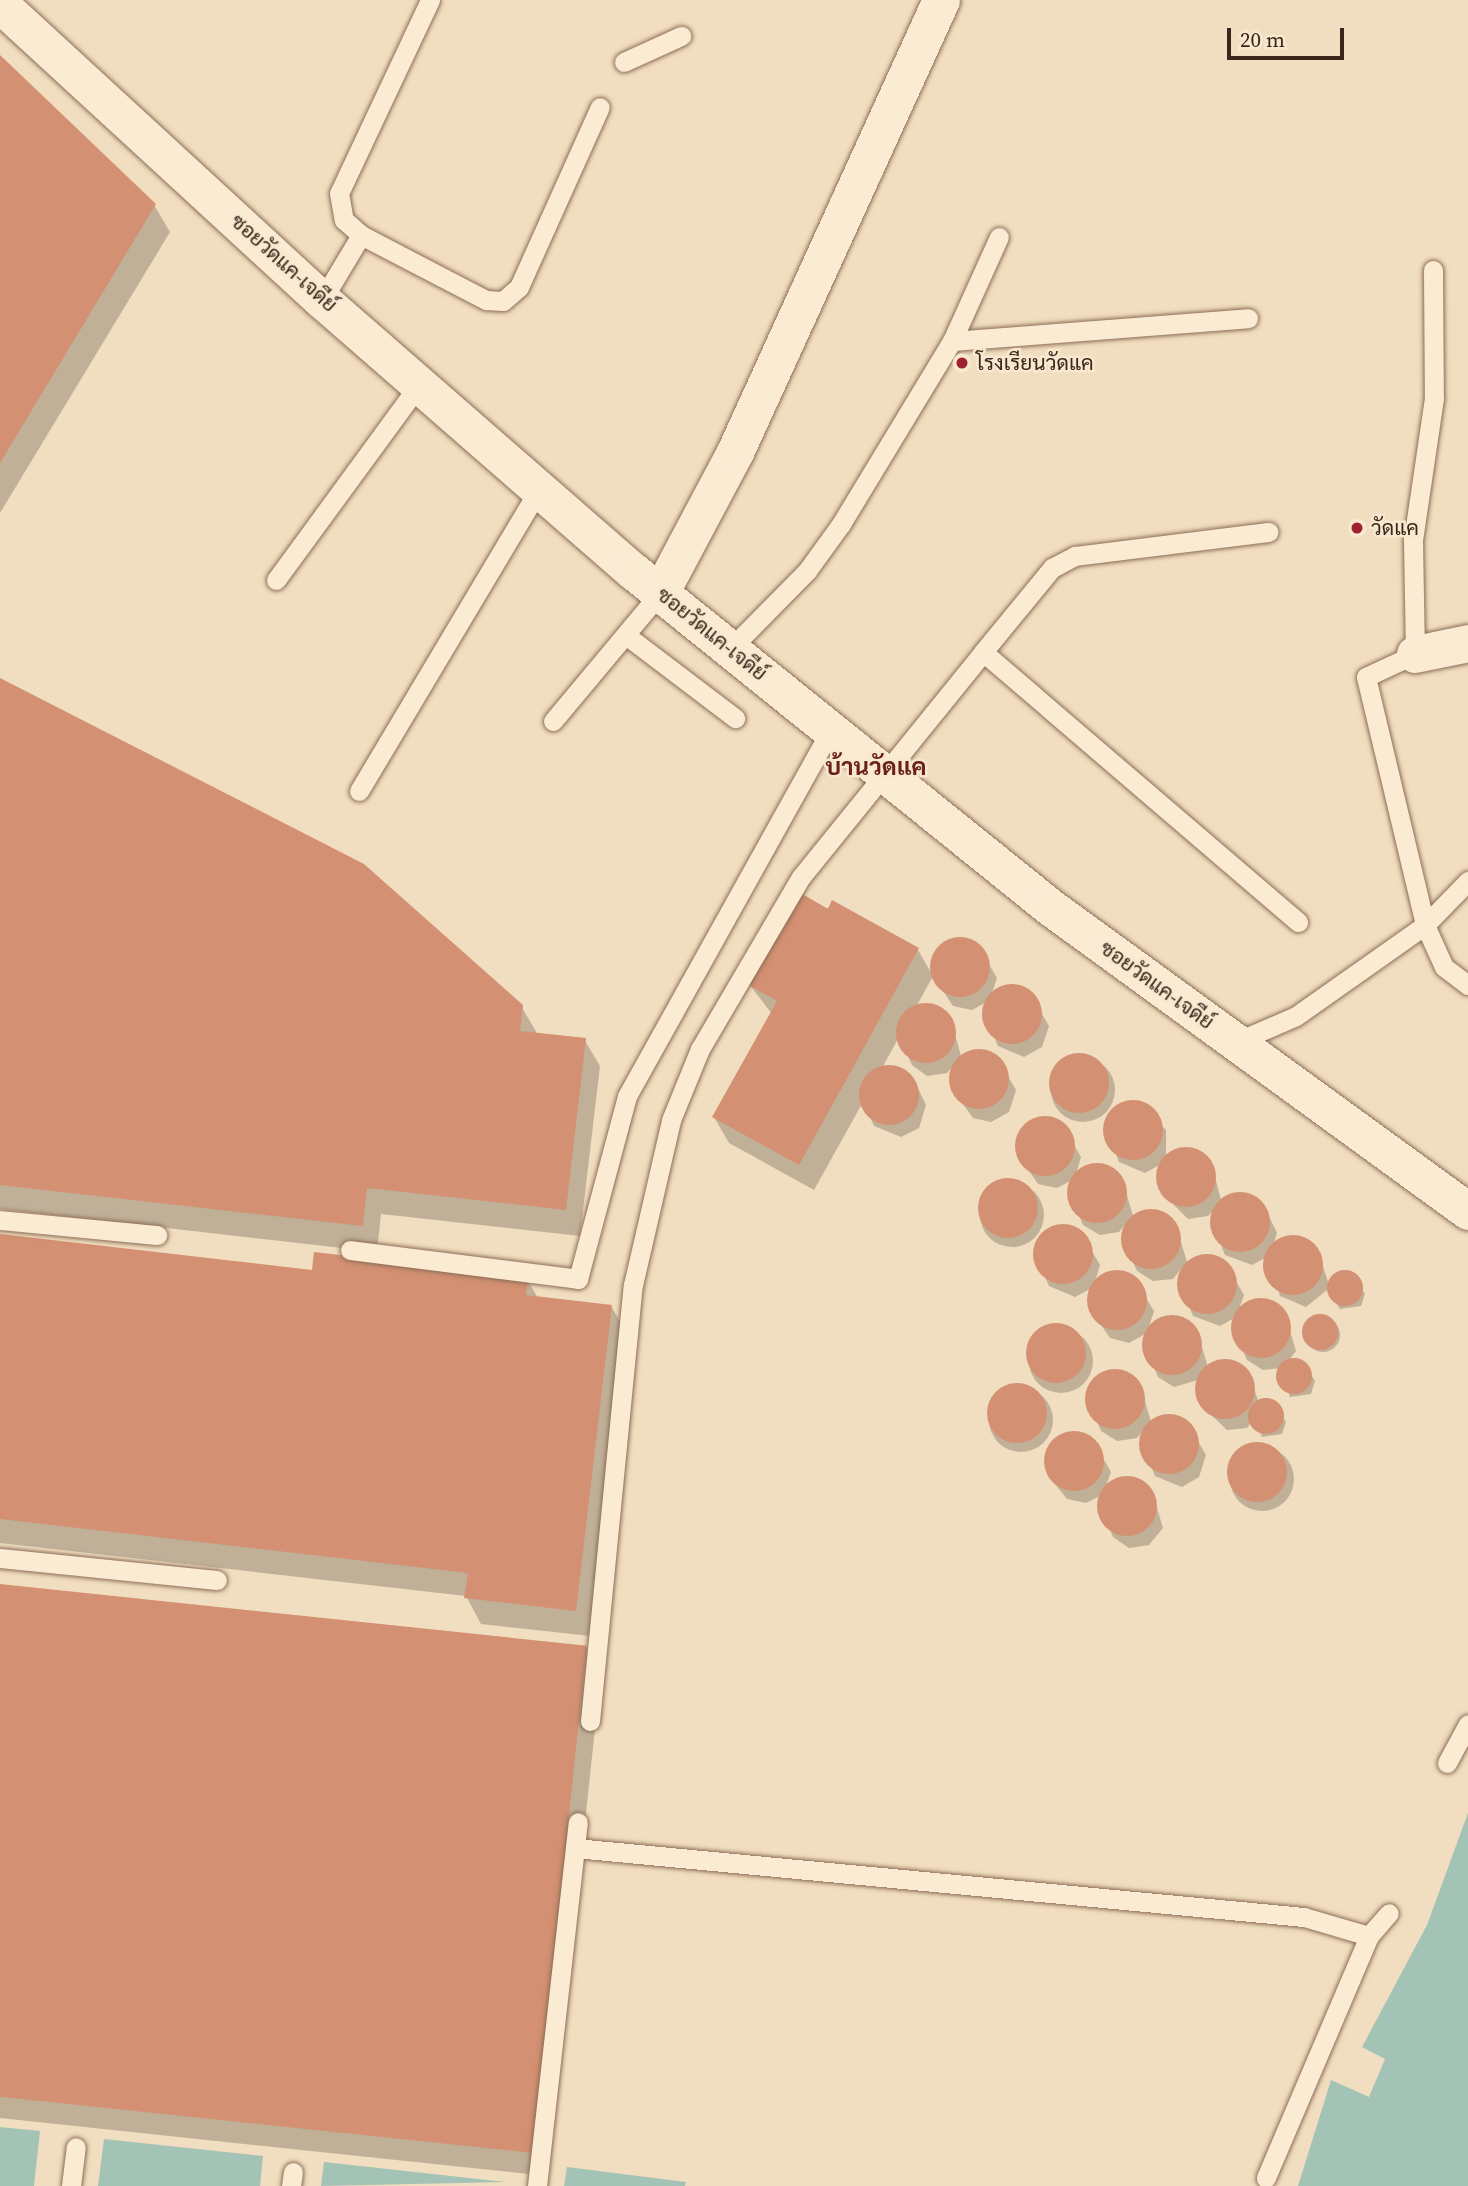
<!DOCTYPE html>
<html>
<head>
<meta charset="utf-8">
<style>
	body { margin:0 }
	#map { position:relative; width:1468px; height:2186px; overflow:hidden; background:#f1ddbf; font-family:"Source Serif 4",Sarabun,serif }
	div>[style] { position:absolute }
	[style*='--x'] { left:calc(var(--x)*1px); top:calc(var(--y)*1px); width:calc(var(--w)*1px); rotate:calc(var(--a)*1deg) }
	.water>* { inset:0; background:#a3c3b6 }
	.shadow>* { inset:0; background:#0003 }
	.round { border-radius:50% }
	.building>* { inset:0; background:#d39072; transform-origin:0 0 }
	.roads { filter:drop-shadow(0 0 2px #8c6d56) drop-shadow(0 0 2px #8c6d56) }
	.lane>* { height:19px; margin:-9.5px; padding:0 9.5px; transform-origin:9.5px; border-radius:9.5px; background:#fbebd3 }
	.street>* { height:37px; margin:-18.5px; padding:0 18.5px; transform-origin:18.5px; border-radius:18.5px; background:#fbebd3 }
	.dots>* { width:19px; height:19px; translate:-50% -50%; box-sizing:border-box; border:4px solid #f8e8cf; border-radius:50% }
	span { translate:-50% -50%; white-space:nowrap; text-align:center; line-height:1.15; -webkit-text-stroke:5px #f8e8cf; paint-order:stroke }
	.street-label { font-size:21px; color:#3a271c }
	.poi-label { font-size:21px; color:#3a271c }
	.left { translate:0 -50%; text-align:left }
	.quarter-label { font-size:24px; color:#6a2118; font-weight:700 }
	.scale { position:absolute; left:1227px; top:28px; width:117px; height:32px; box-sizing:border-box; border:4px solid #3a271c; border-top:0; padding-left:9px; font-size:21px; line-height:24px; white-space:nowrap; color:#3a271c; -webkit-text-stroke:5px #f8e8cf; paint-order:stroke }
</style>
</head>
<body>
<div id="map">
	<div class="water">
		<div style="clip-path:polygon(1468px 1813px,1468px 2186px,1298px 2186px,1331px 2080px,1369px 2097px,1385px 2059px,1362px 2047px,1427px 1925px)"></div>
		<div style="clip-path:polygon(0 2127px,40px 2131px,34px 2186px,0 2186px)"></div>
		<div style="clip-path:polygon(104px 2139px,263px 2156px,260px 2186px,98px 2186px)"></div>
		<div style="clip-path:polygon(324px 2162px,505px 2182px,321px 2186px)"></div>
		<div style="clip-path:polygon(567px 2167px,686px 2182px,685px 2186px,564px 2186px)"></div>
	</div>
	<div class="shadow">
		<div style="clip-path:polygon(0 58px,154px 205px,170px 232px,0 513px)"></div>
		<div style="clip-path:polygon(0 680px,521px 1006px,537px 1033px,584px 1039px,600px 1066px,580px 1236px,381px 1214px,377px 1252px,0 1209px)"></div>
		<div style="clip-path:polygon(833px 903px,918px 950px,933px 976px,935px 953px,954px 940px,977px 944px,997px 978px,992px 993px,1006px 986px,1029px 991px,1049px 1026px,1042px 1047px,1024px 1057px,998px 1046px,984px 1012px,990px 1000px,972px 1010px,953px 1006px,933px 976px,915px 1009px,931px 1005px,951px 1019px,962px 1060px,973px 1051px,996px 1056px,1016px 1090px,1009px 1112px,991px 1122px,973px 1118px,952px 1089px,955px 1064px,947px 1073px,927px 1076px,912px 1065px,899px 1037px,881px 1070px,894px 1066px,914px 1080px,926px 1105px,919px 1128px,901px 1137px,874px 1126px,863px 1102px,814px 1190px,729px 1143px,714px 1117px,772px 1014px,749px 984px)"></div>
		<div class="round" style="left:1051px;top:1058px;width:64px;height:64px"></div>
		<div style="clip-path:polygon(1138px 1102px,1166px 1130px,1166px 1155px,1191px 1148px,1211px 1162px,1221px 1200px,1245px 1194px,1265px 1208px,1277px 1233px,1274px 1243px,1299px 1237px,1318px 1250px,1328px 1282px,1341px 1272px,1354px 1275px,1365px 1294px,1361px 1306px,1340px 1309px,1327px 1290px,1306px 1307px,1280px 1296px,1269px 1256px,1252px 1265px,1225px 1255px,1211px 1220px,1221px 1203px,1208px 1216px,1188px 1219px,1163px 1194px,1157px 1174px,1163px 1163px,1145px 1173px,1119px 1162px,1105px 1127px,1116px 1108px)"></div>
		<div style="clip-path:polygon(1039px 1118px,1061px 1122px,1081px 1157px,1077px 1171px,1103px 1165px,1122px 1178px,1133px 1216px,1156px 1211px,1176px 1225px,1187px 1262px,1173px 1279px,1153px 1281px,1137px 1271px,1122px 1236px,1128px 1221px,1119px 1232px,1100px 1235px,1083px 1225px,1069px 1191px,1076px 1178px,1057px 1188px,1038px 1184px,1018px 1155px,1020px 1132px)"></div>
		<div class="round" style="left:980px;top:1183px;width:64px;height:64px"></div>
		<div style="clip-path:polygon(1057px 1226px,1080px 1231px,1100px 1265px,1094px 1285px,1111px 1272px,1133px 1277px,1154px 1311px,1147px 1333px,1129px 1343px,1110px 1338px,1090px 1309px,1092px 1288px,1075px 1297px,1049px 1286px,1034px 1252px)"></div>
		<div style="clip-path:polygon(0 1236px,313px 1272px,527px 1279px,538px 1298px,611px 1306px,626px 1332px,590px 1636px,481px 1624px,466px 1596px,0 1543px)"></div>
		<div style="clip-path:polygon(1201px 1256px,1224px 1260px,1244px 1295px,1240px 1306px,1267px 1300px,1285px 1314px,1296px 1351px,1289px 1360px,1304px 1363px,1315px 1381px,1311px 1394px,1290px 1397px,1281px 1368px,1263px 1370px,1247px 1360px,1233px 1326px,1238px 1316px,1220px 1326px,1193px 1316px,1179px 1281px)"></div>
		<div style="clip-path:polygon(1178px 1317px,1197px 1331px,1208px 1367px,1231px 1361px,1249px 1375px,1259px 1403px,1275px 1403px,1286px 1422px,1282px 1434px,1262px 1437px,1255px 1418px,1247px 1428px,1227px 1430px,1203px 1407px,1201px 1379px,1174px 1387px,1158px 1377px,1144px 1343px,1155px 1322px)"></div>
		<div class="round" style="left:1306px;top:1318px;width:34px;height:34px"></div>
		<div class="round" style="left:1029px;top:1329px;width:64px;height:64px"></div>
		<div style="clip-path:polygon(1120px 1371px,1140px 1384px,1151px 1422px,1163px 1416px,1186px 1421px,1206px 1455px,1199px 1477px,1182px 1487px,1155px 1476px,1141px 1442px,1148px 1425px,1137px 1438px,1117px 1441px,1101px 1431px,1086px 1396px,1098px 1376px)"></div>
		<div class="round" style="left:989px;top:1388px;width:64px;height:64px"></div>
		<div style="clip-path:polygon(1068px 1433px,1091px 1437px,1111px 1472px,1107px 1483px,1133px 1478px,1152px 1491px,1163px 1528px,1149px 1545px,1129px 1548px,1113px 1537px,1099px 1503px,1104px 1494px,1086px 1503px,1067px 1499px,1055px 1484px,1047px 1470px,1049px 1447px)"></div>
		<div class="round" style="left:1230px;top:1447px;width:64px;height:64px"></div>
		<div style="clip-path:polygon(0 1585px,586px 1647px,601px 1673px,547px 2176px,0 2118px)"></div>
	</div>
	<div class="building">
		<div style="clip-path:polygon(0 55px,156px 204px,0 463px)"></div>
		<div style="clip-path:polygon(0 678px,364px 864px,523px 1005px,520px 1031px,586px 1038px,566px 1210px,367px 1188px,363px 1226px,0 1185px)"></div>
		<div style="clip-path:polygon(799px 892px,828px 909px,832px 900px,919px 948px,799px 1165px,712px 1117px,777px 1001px,747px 984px)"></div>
		<div class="round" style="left:930px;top:937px;width:60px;height:60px"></div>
		<div class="round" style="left:982px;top:984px;width:60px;height:60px"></div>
		<div class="round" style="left:896px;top:1003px;width:60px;height:60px"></div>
		<div class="round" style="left:949px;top:1049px;width:60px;height:60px"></div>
		<div class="round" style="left:1049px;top:1053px;width:60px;height:60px"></div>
		<div class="round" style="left:859px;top:1065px;width:60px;height:60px"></div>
		<div class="round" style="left:1103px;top:1100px;width:60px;height:60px"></div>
		<div class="round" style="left:1015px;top:1116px;width:60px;height:60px"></div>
		<div class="round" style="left:1156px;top:1147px;width:60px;height:60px"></div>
		<div class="round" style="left:1067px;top:1163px;width:60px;height:60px"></div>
		<div class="round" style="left:978px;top:1178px;width:60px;height:60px"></div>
		<div class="round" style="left:1210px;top:1192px;width:60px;height:60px"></div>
		<div class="round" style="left:1121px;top:1209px;width:60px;height:60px"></div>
		<div class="round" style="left:1033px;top:1224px;width:60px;height:60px"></div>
		<div style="clip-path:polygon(0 1234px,312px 1270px,314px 1252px,528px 1277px,526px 1295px,612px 1305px,576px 1611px,464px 1598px,468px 1573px,0 1519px)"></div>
		<div class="round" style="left:1263px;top:1235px;width:60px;height:60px"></div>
		<div class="round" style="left:1177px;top:1254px;width:60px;height:60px"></div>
		<div class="round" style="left:1087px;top:1270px;width:60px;height:60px"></div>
		<div class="round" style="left:1327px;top:1270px;width:36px;height:36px"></div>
		<div class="round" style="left:1231px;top:1298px;width:60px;height:60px"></div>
		<div class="round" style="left:1302px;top:1314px;width:36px;height:36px"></div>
		<div class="round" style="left:1142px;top:1315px;width:60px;height:60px"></div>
		<div class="round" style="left:1026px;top:1323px;width:60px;height:60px"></div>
		<div class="round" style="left:1276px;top:1358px;width:36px;height:36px"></div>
		<div class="round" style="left:1195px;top:1359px;width:60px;height:60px"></div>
		<div class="round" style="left:1085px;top:1369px;width:60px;height:60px"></div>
		<div class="round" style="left:987px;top:1383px;width:60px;height:60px"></div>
		<div class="round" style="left:1248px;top:1398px;width:36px;height:36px"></div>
		<div class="round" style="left:1139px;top:1414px;width:60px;height:60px"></div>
		<div class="round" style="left:1044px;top:1431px;width:60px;height:60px"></div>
		<div class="round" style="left:1227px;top:1442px;width:60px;height:60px"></div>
		<div class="round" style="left:1097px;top:1476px;width:60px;height:60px"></div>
		<div style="left:0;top:1584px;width:590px;height:510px;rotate:6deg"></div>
	</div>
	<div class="roads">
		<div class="lane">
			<div style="--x:430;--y:0;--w:213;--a:115.2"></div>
			<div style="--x:339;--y:193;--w:27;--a:80"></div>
			<div style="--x:344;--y:220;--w:23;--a:41"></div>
			<div style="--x:361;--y:235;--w:141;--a:27.5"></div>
			<div style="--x:486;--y:300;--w:17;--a:3"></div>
			<div style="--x:503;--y:301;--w:21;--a:-41"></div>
			<div style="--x:519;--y:287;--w:197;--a:-65.8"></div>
			<div style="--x:624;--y:62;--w:63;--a:-24.5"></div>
			<div style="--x:1433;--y:270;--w:128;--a:89.6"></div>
			<div style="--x:1434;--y:398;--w:144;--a:98.4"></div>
			<div style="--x:1413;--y:540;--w:114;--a:89"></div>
			<div style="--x:1415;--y:654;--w:54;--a:154.9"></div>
			<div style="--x:1366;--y:677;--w:255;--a:76.6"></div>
			<div style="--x:1425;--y:925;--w:46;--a:65.7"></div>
			<div style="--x:1444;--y:967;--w:30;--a:37"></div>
			<div style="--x:322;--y:300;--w:76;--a:-59"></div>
			<div style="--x:952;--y:341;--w:297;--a:-4.4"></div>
			<div style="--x:276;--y:580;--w:245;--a:-53.8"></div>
			<div style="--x:627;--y:636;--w:136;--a:37.2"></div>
			<div style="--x:732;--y:647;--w:107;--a:-45.4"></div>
			<div style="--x:807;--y:571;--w:58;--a:-54.1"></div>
			<div style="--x:841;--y:524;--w:214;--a:-58.8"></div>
			<div style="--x:952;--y:341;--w:114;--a:-65.7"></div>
			<div style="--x:983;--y:652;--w:109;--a:-50.6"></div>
			<div style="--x:1052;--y:568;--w:26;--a:-28"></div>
			<div style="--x:1075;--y:556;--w:195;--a:-7.1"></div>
			<div style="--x:553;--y:721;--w:167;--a:-50.1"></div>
			<div style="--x:359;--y:791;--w:354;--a:-59.2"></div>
			<div style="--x:1236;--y:1042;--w:65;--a:-23.4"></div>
			<div style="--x:1296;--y:1016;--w:158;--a:-35.2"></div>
			<div style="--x:1425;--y:925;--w:62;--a:-45.7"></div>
			<div style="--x:0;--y:1220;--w:158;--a:5.5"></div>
			<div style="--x:350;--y:1250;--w:230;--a:7.2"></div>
			<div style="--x:578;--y:1279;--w:189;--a:-75"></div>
			<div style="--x:627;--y:1096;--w:419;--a:-60.9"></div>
			<div style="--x:0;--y:1558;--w:218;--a:5.8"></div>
			<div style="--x:590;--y:1721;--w:438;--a:-84.4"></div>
			<div style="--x:633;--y:1285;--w:169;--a:-77"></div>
			<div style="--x:671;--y:1120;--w:77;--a:-67.8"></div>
			<div style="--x:700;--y:1049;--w:199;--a:-59.6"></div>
			<div style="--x:801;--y:877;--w:289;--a:-51"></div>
			<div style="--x:983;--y:652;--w:415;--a:40.6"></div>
			<div style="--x:1447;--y:1763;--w:44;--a:-61.7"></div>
			<div style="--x:575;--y:1848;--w:732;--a:5.41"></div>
			<div style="--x:1304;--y:1917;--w:68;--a:16.3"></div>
			<div style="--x:1369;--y:1936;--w:263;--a:113.1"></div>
			<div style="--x:1369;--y:1936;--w:30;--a:-49"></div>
			<div style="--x:71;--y:2186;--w:39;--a:-83"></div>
			<div style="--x:291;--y:2186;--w:14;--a:-82"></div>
			<div style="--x:537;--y:2186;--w:366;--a:-83.6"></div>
		</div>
		<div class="street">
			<div style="--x:0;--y:4;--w:437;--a:42.6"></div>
			<div style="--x:322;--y:300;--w:413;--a:41.1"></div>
			<div style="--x:633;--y:571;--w:536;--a:38.86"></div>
			<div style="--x:1050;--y:907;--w:517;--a:36.03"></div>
			<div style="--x:660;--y:593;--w:160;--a:-62"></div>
			<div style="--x:735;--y:452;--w:497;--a:-65.5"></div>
			<div style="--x:1415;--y:654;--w:54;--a:-11.7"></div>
		</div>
	</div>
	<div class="dots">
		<div style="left:962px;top:363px;background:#9f212e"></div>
		<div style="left:1357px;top:528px;background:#9f212e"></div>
	</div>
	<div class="street-label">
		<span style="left:284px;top:263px;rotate:42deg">ซอยวัดแค-เจดีย์</span>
		<span style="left:712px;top:634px;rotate:39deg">ซอยวัดแค-เจดีย์</span>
		<span style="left:1157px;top:985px;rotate:36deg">ซอยวัดแค-เจดีย์</span>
	</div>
	<div class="poi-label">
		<span class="left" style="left:976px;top:363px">โรงเรียนวัดแค</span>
		<span class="left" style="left:1371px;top:528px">วัดแค</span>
	</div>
	<div class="quarter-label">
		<span style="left:876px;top:767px">บ้านวัดแค</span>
	</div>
	<div class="scale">20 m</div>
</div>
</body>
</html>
